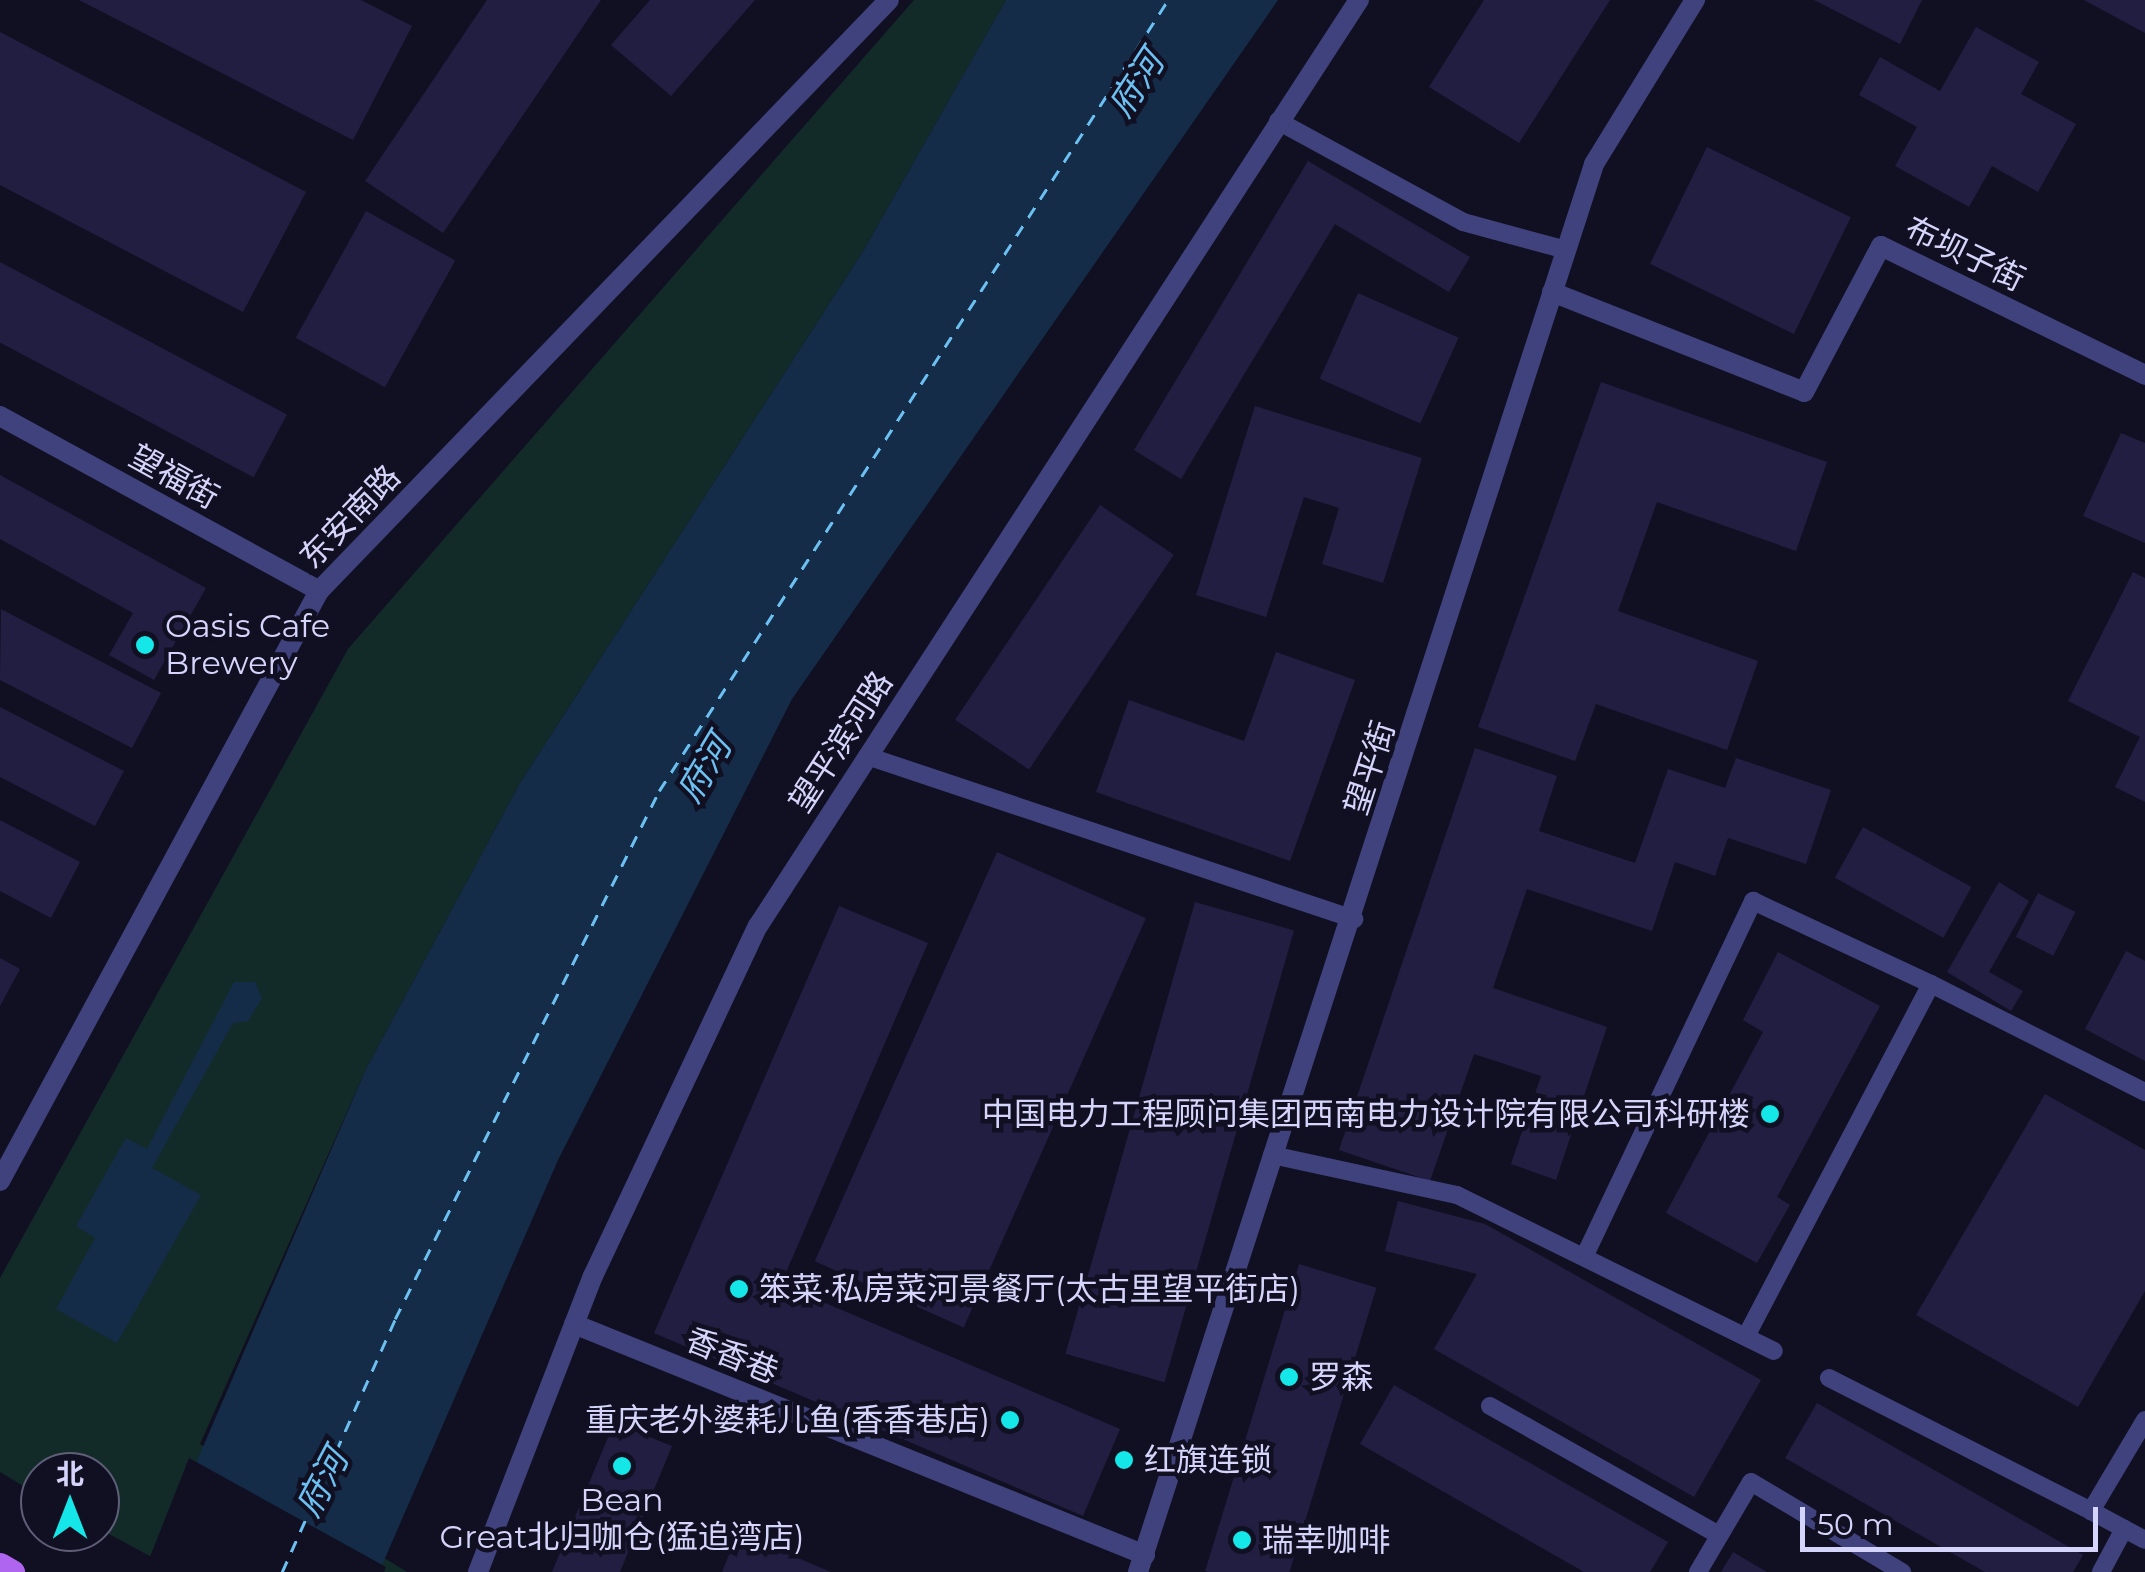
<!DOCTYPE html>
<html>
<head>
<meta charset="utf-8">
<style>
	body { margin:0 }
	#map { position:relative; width:2145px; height:1572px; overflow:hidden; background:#111022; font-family:Montserrat,"Noto Sans SC",sans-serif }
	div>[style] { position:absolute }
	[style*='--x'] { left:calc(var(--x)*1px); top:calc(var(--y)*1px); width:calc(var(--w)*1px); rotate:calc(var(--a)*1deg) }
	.green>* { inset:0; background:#132b28 }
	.water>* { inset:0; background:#142c48 }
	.pier>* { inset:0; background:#111022 }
	.ferry>* { height:2.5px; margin-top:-1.25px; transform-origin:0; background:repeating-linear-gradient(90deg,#6cc0f2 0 12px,transparent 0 22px) }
	.building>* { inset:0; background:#211e41; transform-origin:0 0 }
	.service>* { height:18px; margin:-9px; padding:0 9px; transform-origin:9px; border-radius:9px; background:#3f427d }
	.pedestrian>* { height:20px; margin:-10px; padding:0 10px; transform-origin:10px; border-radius:10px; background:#3f427d }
	.minor>* { height:20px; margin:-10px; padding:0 10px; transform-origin:10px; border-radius:10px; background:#3f427d }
	.tertiary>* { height:20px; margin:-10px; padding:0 10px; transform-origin:10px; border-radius:10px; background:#3f427d }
	.primary>* { height:25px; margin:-12.5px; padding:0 12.5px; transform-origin:12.5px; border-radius:12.5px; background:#b065f1 }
	.dots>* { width:28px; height:28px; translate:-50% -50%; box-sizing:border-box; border:5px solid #111022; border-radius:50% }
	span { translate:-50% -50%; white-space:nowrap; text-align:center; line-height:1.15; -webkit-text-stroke:9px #111022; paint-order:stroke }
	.street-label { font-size:32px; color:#d5d4fb }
	.poi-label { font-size:32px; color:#d5d4fb }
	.left { translate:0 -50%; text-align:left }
	.right { translate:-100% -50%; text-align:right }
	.water-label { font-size:35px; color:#6cc0f2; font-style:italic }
	.north { position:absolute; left:20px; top:1452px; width:100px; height:100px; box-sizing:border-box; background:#111022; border:2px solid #5f5e79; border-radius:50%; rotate:0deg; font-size:28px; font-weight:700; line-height:40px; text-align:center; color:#d5d4fb }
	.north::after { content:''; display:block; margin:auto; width:35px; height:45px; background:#15e6e7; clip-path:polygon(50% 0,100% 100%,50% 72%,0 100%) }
	.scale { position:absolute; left:1800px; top:1507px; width:298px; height:45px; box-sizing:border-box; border:5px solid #d5d4fb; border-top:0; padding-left:12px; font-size:30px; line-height:35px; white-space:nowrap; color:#d5d4fb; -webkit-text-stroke:8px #111022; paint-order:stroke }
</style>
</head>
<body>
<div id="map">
	<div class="green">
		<div style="clip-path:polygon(914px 0,1006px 0,862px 253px,520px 783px,366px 1069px,200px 1444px,407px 1572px,179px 1572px,100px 1529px,100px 1472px,40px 1472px,40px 1496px,0 1472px,0 1278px,348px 649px)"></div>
	</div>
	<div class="water">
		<div style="clip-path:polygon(1006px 0,1278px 0,792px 699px,558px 1160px,379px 1572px,149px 1572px,366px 1069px,520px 783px,862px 253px)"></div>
		<div style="clip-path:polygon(234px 982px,255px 982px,262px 998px,248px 1021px,233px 1023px,152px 1168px,201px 1195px,117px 1343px,56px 1309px,95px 1238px,76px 1226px,126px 1138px,147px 1149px)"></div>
	</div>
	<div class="pier">
		<div style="clip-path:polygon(189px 1458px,386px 1567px,384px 1572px,144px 1572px)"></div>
	</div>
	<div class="ferry">
		<div style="--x:282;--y:1572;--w:277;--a:-65.9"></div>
		<div style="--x:395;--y:1319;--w:590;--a:-63.43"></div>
		<div style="--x:659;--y:791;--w:941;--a:-57.24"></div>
	</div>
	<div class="building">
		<div style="clip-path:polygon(79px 0,361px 0,412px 26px,353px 140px)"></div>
		<div style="clip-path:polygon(487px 0,601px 0,443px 233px,365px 181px)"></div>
		<div style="clip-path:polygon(650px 0,755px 0,671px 96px,611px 45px)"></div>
		<div style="clip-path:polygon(1484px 0,1610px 0,1519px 143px,1429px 87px)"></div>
		<div style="clip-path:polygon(1814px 0,1922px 0,1900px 44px)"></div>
		<div style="clip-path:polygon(2084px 0,2145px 0,2145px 33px)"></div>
		<div style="clip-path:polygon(1976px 27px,2039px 62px,2021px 94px,2076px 124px,2038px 192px,1992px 166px,1969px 207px,1895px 166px,1917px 127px,1859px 95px,1880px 57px,1940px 91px)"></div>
		<div style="clip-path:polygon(0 32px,306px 192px,243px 312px,0 185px)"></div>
		<div style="left:1707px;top:147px;width:160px;height:130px;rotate:26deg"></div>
		<div style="clip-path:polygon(1308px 161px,1470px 257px,1449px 292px,1335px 224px,1181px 479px,1134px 450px)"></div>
		<div style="left:366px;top:211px;width:102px;height:145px;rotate:29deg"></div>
		<div style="left:0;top:262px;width:325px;height:71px;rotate:28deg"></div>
		<div style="left:1358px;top:293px;width:110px;height:94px;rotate:24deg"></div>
		<div style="clip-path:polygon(1601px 382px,1827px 462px,1796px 551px,1657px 502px,1618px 611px,1758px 661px,1727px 750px,1596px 704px,1575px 761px,1478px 727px)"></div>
		<div style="clip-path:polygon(1255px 406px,1422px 458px,1383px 583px,1322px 564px,1339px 508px,1304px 497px,1266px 617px,1196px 595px)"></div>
		<div style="clip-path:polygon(2121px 433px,2145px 443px,2145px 543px,2083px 516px)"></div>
		<div style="clip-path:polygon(0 475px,206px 588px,154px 680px,109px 655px,133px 613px,0 539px)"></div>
		<div style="left:1100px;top:505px;width:89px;height:259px;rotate:34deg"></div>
		<div style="clip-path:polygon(2133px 572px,2145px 578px,2145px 802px,2115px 787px,2140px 737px,2068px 701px)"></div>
		<div style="clip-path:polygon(1px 609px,161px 693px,132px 748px,0 680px)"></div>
		<div style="clip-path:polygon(1276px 652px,1355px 680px,1290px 861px,1096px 792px,1129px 700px,1244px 741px)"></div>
		<div style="clip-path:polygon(0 707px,124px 771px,95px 826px,0 777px)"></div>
		<div style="clip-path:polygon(1475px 748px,1557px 776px,1539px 831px,1635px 863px,1668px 769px,1725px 788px,1736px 758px,1831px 790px,1806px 864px,1728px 838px,1715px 876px,1675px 862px,1652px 931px,1527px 889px,1493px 988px,1607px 1027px,1556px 1180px,1511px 1164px,1541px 1076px,1474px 1054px,1430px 1181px,1339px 1150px)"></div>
		<div style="clip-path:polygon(0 820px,80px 862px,51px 918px,0 891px)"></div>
		<div style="left:1863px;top:827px;width:124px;height:58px;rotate:29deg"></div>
		<div style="left:997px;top:852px;width:163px;height:448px;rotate:24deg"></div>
		<div style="clip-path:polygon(1999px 882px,2029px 901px,1989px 972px,2023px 991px,2011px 1011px,1947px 972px)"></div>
		<div style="left:2038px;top:893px;width:42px;height:49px;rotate:27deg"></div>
		<div style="left:1195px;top:902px;width:103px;height:470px;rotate:16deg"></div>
		<div style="clip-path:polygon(839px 906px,928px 943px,781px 1284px,1120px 1429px,1083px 1516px,654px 1333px)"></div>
		<div style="clip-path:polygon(2126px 951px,2145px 961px,2145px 1061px,2085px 1029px)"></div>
		<div style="clip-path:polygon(1778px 952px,1880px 1006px,1777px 1197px,1790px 1205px,1757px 1263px,1666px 1213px,1763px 1032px,1743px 1020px)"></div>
		<div style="clip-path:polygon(0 958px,20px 969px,0 1006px)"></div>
		<div style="clip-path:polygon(2045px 1094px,2145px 1150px,2145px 1291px,2078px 1407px,1916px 1315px)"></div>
		<div style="clip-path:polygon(1398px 1201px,1485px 1224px,1761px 1380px,1694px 1497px,1434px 1349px,1477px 1274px,1385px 1251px)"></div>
		<div style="left:1299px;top:1264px;width:81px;height:321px;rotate:17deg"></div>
		<div style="clip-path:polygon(1394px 1385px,1668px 1542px,1650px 1572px,1584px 1572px,1360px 1444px)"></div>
		<div style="clip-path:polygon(1817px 1403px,2083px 1555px,2073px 1572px,1985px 1572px,1785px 1458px)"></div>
		<div style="clip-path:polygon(614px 1423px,672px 1446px,620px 1572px,552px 1572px)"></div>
		<div style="clip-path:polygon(738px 1533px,831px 1572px,722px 1572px)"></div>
		<div style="clip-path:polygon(1733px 1552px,1767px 1572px,1721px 1572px)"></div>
	</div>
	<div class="service">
		<div style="--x:1278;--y:121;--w:211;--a:28.6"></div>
		<div style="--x:1463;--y:222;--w:107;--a:15.2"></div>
		<div style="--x:867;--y:756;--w:514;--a:18.51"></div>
		<div style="--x:1931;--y:984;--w:240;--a:26.8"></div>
		<div style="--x:1272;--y:1155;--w:189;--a:12.2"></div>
		<div style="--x:1457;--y:1195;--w:353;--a:26.2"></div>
		<div style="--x:1586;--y:1253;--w:390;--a:-64.6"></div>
		<div style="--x:1753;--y:901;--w:196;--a:25"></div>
		<div style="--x:1931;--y:984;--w:396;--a:117.7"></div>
		<div style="--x:1829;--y:1378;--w:294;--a:26.9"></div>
		<div style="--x:1490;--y:1406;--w:263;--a:29.4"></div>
		<div style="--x:2145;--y:1420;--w:106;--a:120.7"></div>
		<div style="--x:2091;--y:1511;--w:61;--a:28.2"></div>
		<div style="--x:1698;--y:1572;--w:104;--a:-59.5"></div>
		<div style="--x:1751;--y:1482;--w:176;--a:30.8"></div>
		<div style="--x:2101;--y:1572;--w:49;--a:-61.9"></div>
	</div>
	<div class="pedestrian">
		<div style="--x:574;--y:1324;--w:616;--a:22.03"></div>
		<div style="--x:478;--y:1572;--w:318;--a:-68.8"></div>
		<div style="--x:593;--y:1276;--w:387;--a:-64.8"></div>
		<div style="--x:758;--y:926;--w:1104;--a:-57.02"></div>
	</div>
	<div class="minor">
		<div style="--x:1552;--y:292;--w:271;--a:21.6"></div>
		<div style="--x:1804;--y:392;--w:165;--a:-62.2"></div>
		<div style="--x:1881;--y:246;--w:294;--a:26"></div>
		<div style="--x:0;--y:416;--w:364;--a:28.7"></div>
		<div style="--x:1138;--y:1572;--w:1480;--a:-72.05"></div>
		<div style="--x:1594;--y:164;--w:193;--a:-58.4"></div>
	</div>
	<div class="tertiary">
		<div style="--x:0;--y:1181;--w:671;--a:-61.6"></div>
		<div style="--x:319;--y:591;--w:821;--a:-46.04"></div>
	</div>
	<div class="primary">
		<div style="--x:0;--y:1565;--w:14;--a:30"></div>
	</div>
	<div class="dots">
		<div style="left:145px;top:645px;background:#15e6e7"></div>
		<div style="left:1770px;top:1114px;background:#15e6e7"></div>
		<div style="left:739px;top:1289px;background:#15e6e7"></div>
		<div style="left:1289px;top:1377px;background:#15e6e7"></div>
		<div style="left:1010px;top:1420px;background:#15e6e7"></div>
		<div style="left:1124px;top:1460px;background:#15e6e7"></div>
		<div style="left:622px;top:1466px;background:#15e6e7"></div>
		<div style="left:1242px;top:1540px;background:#15e6e7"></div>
	</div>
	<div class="street-label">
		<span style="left:1965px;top:254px;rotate:26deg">布坝子街</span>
		<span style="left:174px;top:477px;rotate:29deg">望福街</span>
		<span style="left:350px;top:517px;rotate:-46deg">东安南路</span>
		<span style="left:841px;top:742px;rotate:-57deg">望平滨河路</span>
		<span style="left:1370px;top:768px;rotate:-72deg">望平街</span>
		<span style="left:732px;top:1356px;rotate:22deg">香香巷</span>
	</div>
	<div class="poi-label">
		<span class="left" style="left:165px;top:645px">Oasis Cafe<br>Brewery</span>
		<span class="right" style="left:1750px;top:1114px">中国电力工程顾问集团西南电力设计院有限公司科研楼</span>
		<span class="left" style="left:759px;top:1289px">笨菜·私房菜河景餐厅(太古里望平街店)</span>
		<span class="left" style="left:1309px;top:1377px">罗森</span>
		<span class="right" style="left:990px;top:1420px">重庆老外婆耗儿鱼(香香巷店)</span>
		<span class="left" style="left:1144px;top:1460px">红旗连锁</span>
		<span style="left:622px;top:1519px">Bean<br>Great北归咖仓(猛追湾店)</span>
		<span class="left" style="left:1262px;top:1540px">瑞幸咖啡</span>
	</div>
	<div class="water-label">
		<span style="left:1136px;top:84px;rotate:-57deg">府河</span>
		<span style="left:704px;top:769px;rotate:-59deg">府河</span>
		<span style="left:322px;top:1483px;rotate:-62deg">府河</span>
	</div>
	<div class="north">北</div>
	<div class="scale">50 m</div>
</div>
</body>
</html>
